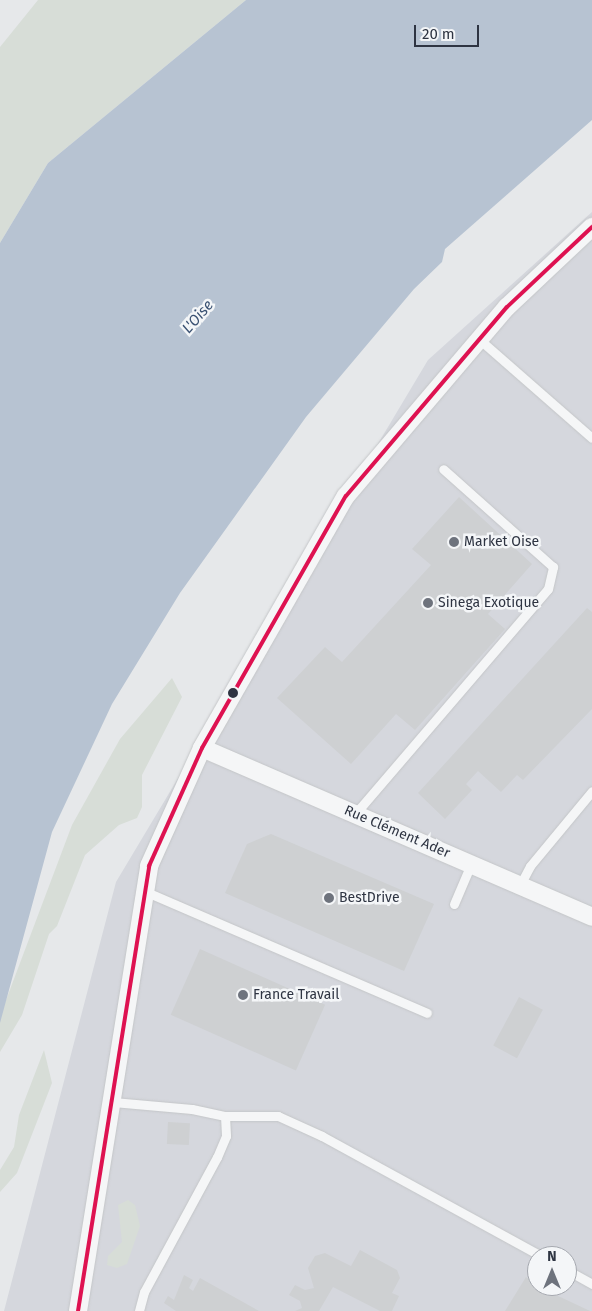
<!DOCTYPE html>
<html>
<head>
<meta charset="utf-8">
<style>
	body { margin:0 }
	#map { position:relative; width:592px; height:1311px; overflow:hidden; background:#e6e8ea; font-family:"Fira Sans",sans-serif }
	div>[style] { position:absolute }
	[style*='--x'] { left:calc(var(--x)*1px); top:calc(var(--y)*1px); width:calc(var(--w)*1px); rotate:calc(var(--a)*1deg) }
	.built>* { inset:0; background:#d5d7dd }
	.green>* { inset:0; background:#d7ddd7 }
	.water>* { inset:0; background:#b7c3d2 }
	.building>* { inset:0; background:#ced0d2; transform-origin:0 0 }
	.roads { filter:drop-shadow(0 0 1px #c4c6c8) drop-shadow(0 0 1px #c4c6c8) }
	.lane>* { height:9px; margin:-4.5px; padding:0 4.5px; transform-origin:4.5px; border-radius:4.5px; background:#f5f6f7 }
	.street>* { height:18px; margin:-9px; padding:0 9px; transform-origin:9px; border-radius:9px; background:#f5f6f7 }
	.bus-1>* { height:4px; margin:-2px; padding:0 2px; transform-origin:2px; border-radius:2px; background:#de1251 }
	.dots>* { width:14px; height:14px; translate:-50% -50%; box-sizing:border-box; border:2px solid #f4f6f8; border-radius:50% }
	span { translate:-50% -50%; white-space:nowrap; text-align:center; line-height:1.15; -webkit-text-stroke:5px #f4f6f8; paint-order:stroke }
	.poi-label { font-size:14px; color:#2e3442 }
	.left { translate:0 -50%; text-align:left }
	.street-label { font-size:14px; color:#2e3442 }
	.water-label { font-size:15px; color:#3b5273; font-style:italic }
	.north { position:absolute; left:527px; top:1246px; width:50px; height:50px; box-sizing:border-box; background:#f4f6f8; border:1px solid #a5a8af; border-radius:50%; rotate:0deg; font-size:14px; font-weight:700; line-height:20px; text-align:center; color:#2e3442 }
	.north::after { content:''; display:block; margin:auto; width:18px; height:22px; background:#6e737d; clip-path:polygon(50% 0,100% 100%,50% 72%,0 100%) }
	.scale { position:absolute; left:414px; top:25px; width:65px; height:22px; box-sizing:border-box; border:2px solid #2e3442; border-top:0; padding-left:6px; font-size:15px; line-height:18px; white-space:nowrap; color:#2e3442; -webkit-text-stroke:4px #f4f6f8; paint-order:stroke }
</style>
</head>
<body>
<div id="map">
	<div class="built">
		<div style="clip-path:polygon(evenodd,592px 212px,592px 1311px,4px 1311px,116px 882px,428px 360px,592px 212px,537px 1256px,567px 1256px,567px 1286px,537px 1286px,537px 1256px)"></div>
	</div>
	<div class="green">
		<div style="clip-path:polygon(38px 0,246px 0,48px 163px,0 243px,0 47px)"></div>
		<div style="clip-path:polygon(172px 678px,182px 697px,142px 775px,142px 807px,137px 818px,119px 825px,85px 855px,57px 926px,49px 934px,22px 1015px,0 1052px,0 1016px,72px 825px,120px 739px)"></div>
		<div style="clip-path:polygon(44px 1050px,52px 1083px,17px 1173px,0 1192px,0 1170px,14px 1147px,19px 1115px)"></div>
		<div style="clip-path:polygon(128px 1200px,135px 1205px,140px 1226px,127px 1264px,117px 1268px,107px 1265px,108px 1256px,122px 1242px,118px 1205px)"></div>
	</div>
	<div class="water">
		<div style="clip-path:polygon(246px 0,592px 0,592px 120px,445px 249px,442px 262px,414px 289px,306px 417px,180px 593px,112px 704px,52px 832px,0 1023px,0 243px,48px 163px)"></div>
	</div>
	<div class="building">
		<div style="clip-path:polygon(459px 497px,532px 564px,488px 614px,505px 629px,415px 730px,396px 714px,351px 764px,277px 698px,325px 647px,342px 662px,431px 565px,412px 549px)"></div>
		<div style="clip-path:polygon(587px 608px,592px 612px,592px 709px,523px 780px,517px 775px,501px 792px,478px 771px,466px 784px,472px 790px,445px 819px,418px 793px)"></div>
		<div style="clip-path:polygon(271px 834px,434px 904px,404px 971px,225px 893px,247px 844px)"></div>
		<div style="left:200px;top:949px;width:137px;height:72px;rotate:24deg"></div>
		<div style="left:519px;top:997px;width:27px;height:55px;rotate:28deg"></div>
		<div style="left:168px;top:1122px;width:22px;height:22px;rotate:3deg"></div>
		<div style="clip-path:polygon(360px 1250px,397px 1270px,400px 1278px,392px 1293px,399px 1296px,392px 1311px,380px 1311px,333px 1287px,319px 1311px,295px 1311px,302px 1308px,300px 1301px,289px 1295px,295px 1285px,305px 1290px,314px 1288px,308px 1268px,315px 1256px,325px 1253px,351px 1266px)"></div>
		<div style="clip-path:polygon(184px 1275px,193px 1280px,189px 1288px,193px 1291px,200px 1278px,259px 1311px,176px 1311px,164px 1303px,168px 1296px,174px 1300px)"></div>
		<div style="clip-path:polygon(526px 1277px,537px 1286px,590px 1311px,505px 1311px)"></div>
	</div>
	<div class="roads">
		<div class="lane">
			<div style="--x:479;--y:339;--w:150;--a:41.2"></div>
			<div style="--x:355;--y:814;--w:296;--a:-49.4"></div>
			<div style="--x:548;--y:589;--w:23;--a:-77"></div>
			<div style="--x:553;--y:567;--w:147;--a:-138.3"></div>
			<div style="--x:520;--y:885;--w:21;--a:-62"></div>
			<div style="--x:530;--y:866;--w:97;--a:-50.4"></div>
			<div style="--x:144;--y:891;--w:308;--a:23.3"></div>
			<div style="--x:454;--y:904;--w:43;--a:-67"></div>
			<div style="--x:113;--y:1102;--w:79;--a:5.1"></div>
			<div style="--x:192;--y:1109;--w:34;--a:12"></div>
			<div style="--x:225;--y:1116;--w:20;--a:87"></div>
			<div style="--x:226;--y:1136;--w:23;--a:113"></div>
			<div style="--x:217;--y:1157;--w:153;--a:118.4"></div>
			<div style="--x:144;--y:1292;--w:20;--a:105"></div>
			<div style="--x:225;--y:1116;--w:53;--a:0"></div>
			<div style="--x:278;--y:1116;--w:48;--a:24.4"></div>
			<div style="--x:322;--y:1136;--w:250;--a:28.7"></div>
			<div style="--x:567;--y:1270;--w:29;--a:29"></div>
		</div>
		<div class="street">
			<div style="--x:202;--y:748;--w:425;--a:23.4"></div>
			<div style="--x:78;--y:1311;--w:451;--a:-80.9"></div>
			<div style="--x:149;--y:866;--w:129;--a:-65.8"></div>
			<div style="--x:202;--y:748;--w:290;--a:-60.3"></div>
			<div style="--x:346;--y:496;--w:248;--a:-49.6"></div>
			<div style="--x:507;--y:307;--w:117;--a:-43.3"></div>
		</div>
	</div>
	<div class="bus-1">
		<div style="--x:78;--y:1311;--w:451;--a:-80.9"></div>
		<div style="--x:149;--y:866;--w:129;--a:-65.8"></div>
		<div style="--x:202;--y:748;--w:290;--a:-60.3"></div>
		<div style="--x:346;--y:496;--w:248;--a:-49.6"></div>
		<div style="--x:507;--y:307;--w:117;--a:-43.3"></div>
	</div>
	<div class="dots">
		<div style="left:454px;top:542px;background:#6e737d"></div>
		<div style="left:428px;top:603px;background:#6e737d"></div>
		<div style="left:233px;top:693px;background:#2e3442"></div>
		<div style="left:329px;top:898px;background:#6e737d"></div>
		<div style="left:243px;top:995px;background:#6e737d"></div>
	</div>
	<div class="poi-label">
		<span class="left" style="left:464px;top:542px">Market Oise</span>
		<span class="left" style="left:438px;top:603px">Sinega Exotique</span>
		<span class="left" style="left:339px;top:898px">BestDrive</span>
		<span class="left" style="left:253px;top:995px">France Travail</span>
	</div>
	<div class="street-label">
		<span style="left:397px;top:832px;rotate:23deg">Rue Clément Ader</span>
	</div>
	<div class="water-label">
		<span style="left:198px;top:317px;rotate:-49deg">L'Oise</span>
	</div>
	<div class="north">N</div>
	<div class="scale">20 m</div>
</div>
</body>
</html>
